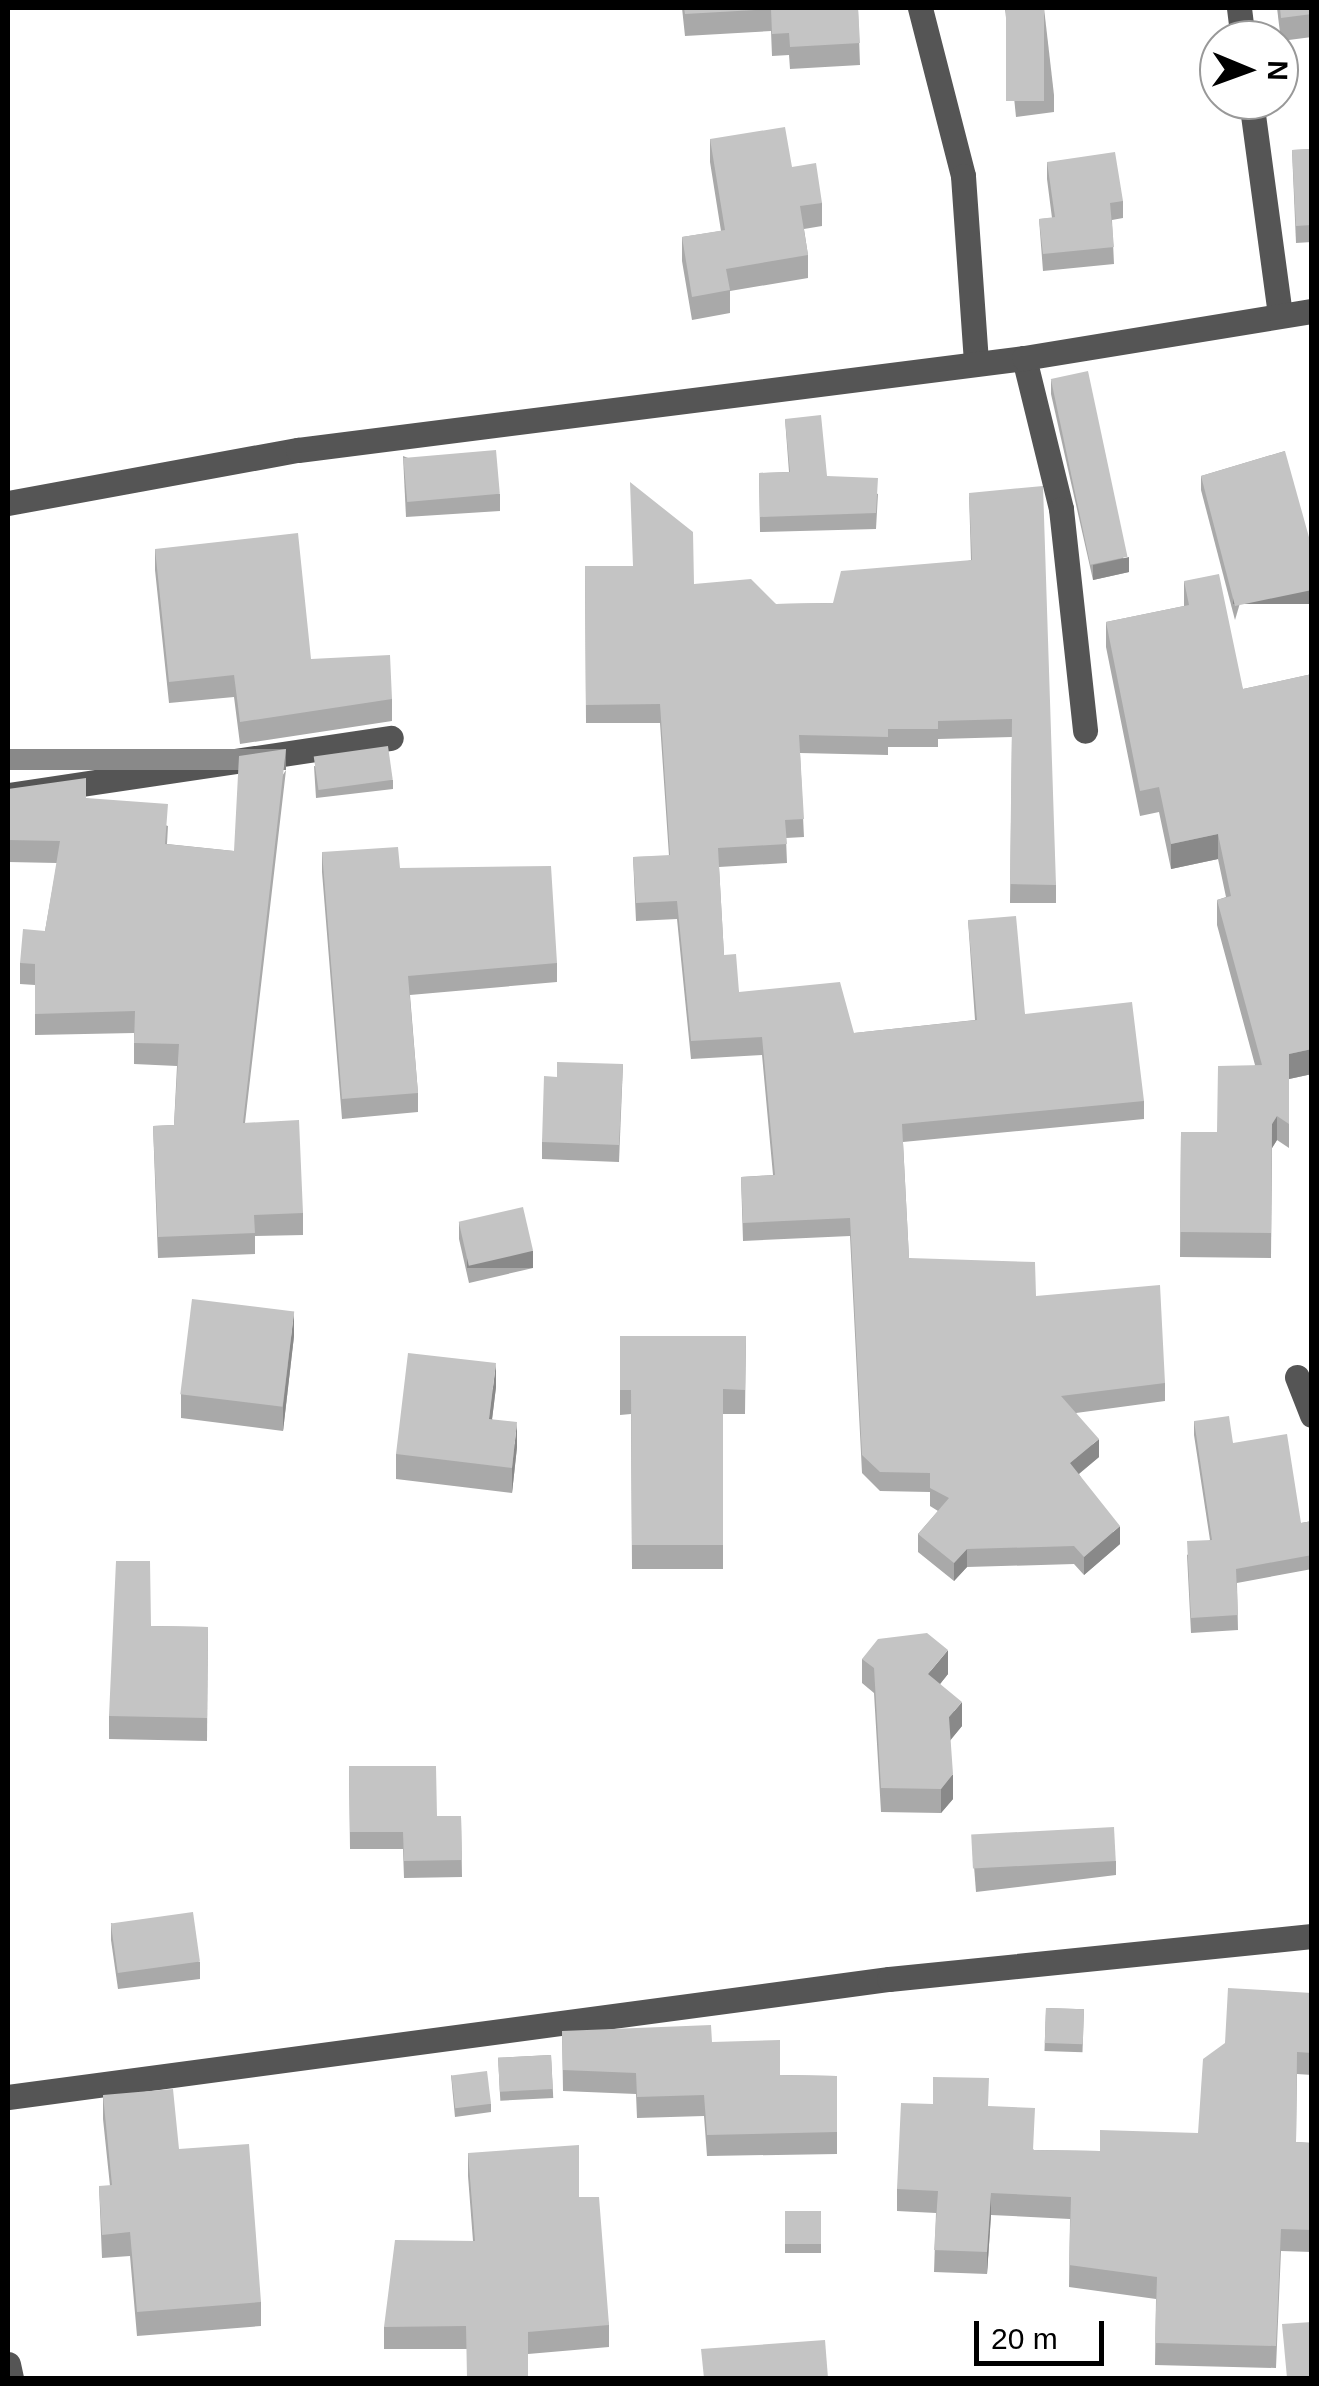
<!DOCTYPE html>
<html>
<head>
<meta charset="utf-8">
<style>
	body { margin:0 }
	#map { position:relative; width:1319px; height:2386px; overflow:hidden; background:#fff; font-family:Arial,sans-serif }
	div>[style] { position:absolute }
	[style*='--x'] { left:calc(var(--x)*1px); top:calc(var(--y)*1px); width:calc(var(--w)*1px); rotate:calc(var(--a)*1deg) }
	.minor>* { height:25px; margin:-12.5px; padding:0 12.5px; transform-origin:12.5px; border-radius:12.5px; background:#555 }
	.wall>* { inset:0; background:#a9a9a9; transform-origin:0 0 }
	.shaded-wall>* { inset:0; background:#898989; transform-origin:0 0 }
	.building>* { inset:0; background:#c4c4c4; transform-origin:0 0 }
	span { translate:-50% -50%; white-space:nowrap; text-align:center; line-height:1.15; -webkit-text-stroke:10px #fff; paint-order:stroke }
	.frame { position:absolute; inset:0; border:10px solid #000; pointer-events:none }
	.north { position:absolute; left:1199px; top:20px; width:100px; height:100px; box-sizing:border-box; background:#fff; border:2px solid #999; border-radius:50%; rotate:91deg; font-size:28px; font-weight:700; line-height:40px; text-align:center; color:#000 }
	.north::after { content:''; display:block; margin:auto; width:35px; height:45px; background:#000; clip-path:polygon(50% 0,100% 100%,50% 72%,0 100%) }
	.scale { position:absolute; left:974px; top:2321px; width:130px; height:45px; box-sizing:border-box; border:5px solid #000; border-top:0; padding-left:12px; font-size:30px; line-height:35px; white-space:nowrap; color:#000; -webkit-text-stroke:8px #fff; paint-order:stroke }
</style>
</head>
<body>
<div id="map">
	<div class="minor">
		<div style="--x:920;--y:8;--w:173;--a:75.6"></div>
		<div style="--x:963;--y:176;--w:187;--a:86"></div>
		<div style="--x:1239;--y:8;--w:32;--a:83"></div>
		<div style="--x:1251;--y:100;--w:216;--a:82.3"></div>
		<div style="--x:1024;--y:358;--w:155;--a:76.2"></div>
		<div style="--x:1061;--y:509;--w:223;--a:83.8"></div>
		<div style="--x:8;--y:503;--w:295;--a:-10.4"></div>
		<div style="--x:298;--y:450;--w:732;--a:-7.22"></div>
		<div style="--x:1024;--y:358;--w:292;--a:-9.3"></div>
		<div style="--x:8;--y:795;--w:387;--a:-8.5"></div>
		<div style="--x:1297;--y:1377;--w:41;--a:68.5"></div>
		<div style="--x:8;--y:2097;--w:889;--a:-7.63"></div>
		<div style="--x:889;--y:1979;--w:425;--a:-5.8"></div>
		<div style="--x:8;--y:2364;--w:14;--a:78"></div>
	</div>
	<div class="wall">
		<div style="clip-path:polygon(682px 8px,858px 8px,860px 65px,790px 69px,789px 55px,772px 56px,771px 31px,685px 36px)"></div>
		<div style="clip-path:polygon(1005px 8px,1044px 8px,1054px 95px,1054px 112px,1016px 117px)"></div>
		<div style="clip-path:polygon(1277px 8px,1312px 8px,1312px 37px,1281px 41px)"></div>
		<div style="clip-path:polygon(710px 139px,792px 167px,822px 203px,822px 226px,804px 229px,808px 255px,808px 278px,730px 291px,730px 313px,692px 320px,682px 261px,682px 237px,721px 231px,710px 162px)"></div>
		<div style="clip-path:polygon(1312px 149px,1312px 242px,1296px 243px,1292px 150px)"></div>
		<div style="clip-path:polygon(1047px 162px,1123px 201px,1123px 218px,1112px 220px,1114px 264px,1043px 271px,1039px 219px,1052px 218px,1047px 179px)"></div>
		<div style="clip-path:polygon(1051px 379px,1129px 572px,1093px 580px,1051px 394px)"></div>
		<div style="clip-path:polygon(785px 419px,827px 476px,878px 494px,876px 529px,760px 532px,759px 473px,789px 472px)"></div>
		<div style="clip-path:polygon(1285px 451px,1235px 620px,1201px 490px,1201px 476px)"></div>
		<div style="clip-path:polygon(403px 456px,500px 494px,500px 511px,406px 517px)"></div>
		<div style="clip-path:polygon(969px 493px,1056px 885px,1056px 903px,1010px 903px,1012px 737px,938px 739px,938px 747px,888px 747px,888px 755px,800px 753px,804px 837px,786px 838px,787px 863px,719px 867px,724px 955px,739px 992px,854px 1033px,975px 1020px,968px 920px,1025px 1014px,1144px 1101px,1144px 1119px,903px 1142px,909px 1258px,1036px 1296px,1165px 1383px,1165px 1401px,1076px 1413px,1099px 1457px,1079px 1474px,1120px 1544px,1084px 1575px,1074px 1564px,967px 1567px,954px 1581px,918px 1552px,918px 1534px,938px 1511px,930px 1506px,930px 1492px,880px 1491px,862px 1473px,850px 1236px,743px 1241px,741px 1177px,773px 1175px,762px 1055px,691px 1059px,677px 919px,636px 921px,633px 857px,669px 856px,660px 723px,586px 723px,585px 566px,694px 584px,776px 604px,833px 603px,971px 560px)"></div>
		<div style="clip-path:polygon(155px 549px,311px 659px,392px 699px,392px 721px,240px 744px,234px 697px,169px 703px,155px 570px)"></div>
		<div style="clip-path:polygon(1184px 581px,1243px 689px,1312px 674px,1312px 1074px,1289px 1079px,1289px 1148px,1277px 1140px,1272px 1148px,1271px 1258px,1180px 1257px,1181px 1132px,1217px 1132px,1255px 1065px,1217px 925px,1217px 900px,1226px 897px,1218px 859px,1171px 869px,1159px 812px,1140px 816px,1106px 647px,1106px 622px,1184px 606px)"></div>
		<div style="clip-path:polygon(314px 766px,393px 780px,393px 789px,316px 798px)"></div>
		<div style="clip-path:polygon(286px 770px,245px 1123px,303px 1213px,303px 1235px,255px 1236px,255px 1254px,158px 1258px,153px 1126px,174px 1125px,177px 1066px,134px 1064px,134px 1033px,35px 1035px,35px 985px,20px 984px,20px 963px,45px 931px,57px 863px,8px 862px,8px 789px,86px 798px,168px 826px,167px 844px,234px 851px)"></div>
		<div style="clip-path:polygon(322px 852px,400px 868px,557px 963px,557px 982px,410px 995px,418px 1093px,418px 1112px,342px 1119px,322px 872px)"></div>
		<div style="clip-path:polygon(623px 1064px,619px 1162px,542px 1159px,542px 1142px,557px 1077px)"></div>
		<div style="clip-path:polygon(459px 1222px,533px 1268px,469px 1283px,459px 1239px)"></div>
		<div style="clip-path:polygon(294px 1336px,283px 1431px,181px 1418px,181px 1394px)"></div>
		<div style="clip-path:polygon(620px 1336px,746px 1336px,745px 1414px,723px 1414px,723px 1569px,632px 1569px,631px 1414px,620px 1415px)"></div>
		<div style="clip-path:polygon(496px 1387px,492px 1419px,517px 1447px,512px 1493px,396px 1479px,396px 1454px)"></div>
		<div style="clip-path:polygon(1194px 1421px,1233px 1443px,1301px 1523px,1312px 1521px,1312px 1569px,1237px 1583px,1238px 1630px,1191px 1633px,1187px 1555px,1210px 1540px,1194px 1435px)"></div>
		<div style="clip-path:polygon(151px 1626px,208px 1627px,207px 1741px,109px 1739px,109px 1716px)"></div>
		<div style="clip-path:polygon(862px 1659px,948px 1674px,940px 1684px,962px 1726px,950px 1740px,953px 1799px,941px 1813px,881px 1812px,874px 1693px,862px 1683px)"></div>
		<div style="clip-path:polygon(349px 1766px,437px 1816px,461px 1816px,462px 1877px,404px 1878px,403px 1849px,350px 1849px)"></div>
		<div style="clip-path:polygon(972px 1840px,1116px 1861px,1116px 1875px,976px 1892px)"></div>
		<div style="clip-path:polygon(111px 1923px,200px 1962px,200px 1979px,118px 1989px,111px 1940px)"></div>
		<div style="clip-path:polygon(1312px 1993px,1312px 2075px,1297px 2074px,1296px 2142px,1312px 2143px,1312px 2252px,1281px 2251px,1276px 2368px,1155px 2365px,1156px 2299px,1069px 2287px,1070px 2219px,991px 2215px,987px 2274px,934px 2272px,936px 2213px,897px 2211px,897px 2189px,989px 2106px,1034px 2150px,1100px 2151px,1198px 2133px)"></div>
		<div style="left:1046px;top:2008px;width:38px;height:43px;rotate:2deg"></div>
		<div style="clip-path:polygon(562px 2031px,712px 2042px,780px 2075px,837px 2076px,837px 2154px,707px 2156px,704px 2116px,637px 2118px,636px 2094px,563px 2091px)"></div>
		<div style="left:551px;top:2055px;width:43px;height:53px;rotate:87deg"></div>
		<div style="clip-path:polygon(451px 2075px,491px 2104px,491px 2112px,455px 2117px)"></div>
		<div style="clip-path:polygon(103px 2095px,179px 2149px,261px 2302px,261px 2326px,137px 2336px,130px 2256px,102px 2258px,99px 2186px,110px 2186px,103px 2119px)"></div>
		<div style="clip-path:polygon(468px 2153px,579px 2197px,609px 2325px,609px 2347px,528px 2354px,466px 2349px,384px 2349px,384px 2327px,473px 2241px,468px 2176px)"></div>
		<div style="left:785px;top:2211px;width:36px;height:42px"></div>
	</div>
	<div class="shaded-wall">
		<div style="clip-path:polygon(1129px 557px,1129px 572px,1093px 580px,1093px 565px)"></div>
		<div style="left:1312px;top:590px;width:14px;height:79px;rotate:90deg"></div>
		<div style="left:286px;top:749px;width:21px;height:376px;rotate:90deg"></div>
		<div style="clip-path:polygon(1218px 834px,1218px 859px,1171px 869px,1171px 844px)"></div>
		<div style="clip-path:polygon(1312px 1049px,1312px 1074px,1289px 1079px,1289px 1054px)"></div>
		<div style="clip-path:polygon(1277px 1116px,1277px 1140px,1272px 1148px,1271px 1258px,1272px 1124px)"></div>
		<div style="left:533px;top:1251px;width:17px;height:66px;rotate:90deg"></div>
		<div style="clip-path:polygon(294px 1311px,294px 1336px,283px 1431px,283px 1406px)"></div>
		<div style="clip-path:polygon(496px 1363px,496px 1387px,489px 1444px,489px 1419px)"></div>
		<div style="clip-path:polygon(517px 1422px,517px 1447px,512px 1493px,512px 1468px)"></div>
		<div style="clip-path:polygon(1099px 1439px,1099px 1457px,1070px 1481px,1070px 1463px)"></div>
		<div style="clip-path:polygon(1120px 1526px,1120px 1544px,1084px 1575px,1084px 1557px)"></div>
		<div style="clip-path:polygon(967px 1549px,967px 1567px,954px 1581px,954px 1563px)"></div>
		<div style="clip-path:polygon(948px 1650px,948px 1674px,928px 1699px,928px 1674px)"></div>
		<div style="clip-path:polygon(962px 1702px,962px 1726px,949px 1742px,949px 1717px)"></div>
		<div style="clip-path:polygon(953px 1774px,953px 1799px,941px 1813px,941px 1789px)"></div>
		<div style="clip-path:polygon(991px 2193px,991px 2215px,987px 2274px,987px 2252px)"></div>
	</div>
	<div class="building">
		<div style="clip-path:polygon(684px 8px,858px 8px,860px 43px,790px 47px,789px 33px,772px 34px,771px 9px,685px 14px)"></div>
		<div style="left:1006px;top:8px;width:38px;height:93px"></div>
		<div style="clip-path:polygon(1280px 8px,1312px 8px,1312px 14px,1281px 18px)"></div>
		<div style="clip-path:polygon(785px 127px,792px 167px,816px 163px,822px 203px,800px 206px,808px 255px,726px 269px,730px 290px,692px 297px,682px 237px,725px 230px,710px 139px)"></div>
		<div style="clip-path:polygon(1312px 149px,1312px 225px,1296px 226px,1292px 150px)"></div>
		<div style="clip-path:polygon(1115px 152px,1123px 201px,1110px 203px,1114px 247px,1043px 254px,1039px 219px,1055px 217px,1047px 162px)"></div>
		<div style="left:1088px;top:371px;width:190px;height:38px;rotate:78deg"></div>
		<div style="clip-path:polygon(821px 415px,827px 476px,878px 478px,876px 513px,760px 517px,759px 473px,790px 472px,785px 419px)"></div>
		<div style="left:496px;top:450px;width:44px;height:93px;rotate:85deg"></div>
		<div style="clip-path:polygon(1285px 451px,1312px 548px,1312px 590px,1235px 606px,1201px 476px)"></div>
		<div style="clip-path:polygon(630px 482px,693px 532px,694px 584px,751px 579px,776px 604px,833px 603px,841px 571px,972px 560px,969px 493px,1043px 486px,1056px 885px,1010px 884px,1012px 719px,938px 721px,938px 729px,888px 729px,888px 737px,799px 735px,804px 819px,785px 820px,787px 844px,718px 848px,724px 955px,736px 954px,739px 992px,840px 982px,854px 1033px,977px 1020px,968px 920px,1016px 916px,1025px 1014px,1132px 1002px,1144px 1101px,902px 1124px,909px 1258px,1035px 1262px,1036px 1296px,1160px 1285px,1165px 1383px,1061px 1396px,1099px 1439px,1070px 1463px,1120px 1526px,1084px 1557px,1074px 1546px,967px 1549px,954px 1563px,918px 1534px,949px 1498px,930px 1488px,930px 1473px,880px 1472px,862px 1455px,850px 1218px,743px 1223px,741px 1177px,775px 1175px,762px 1037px,691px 1041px,677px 901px,636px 903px,633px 857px,670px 855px,660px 704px,586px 705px,585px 566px,633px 566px)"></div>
		<div style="clip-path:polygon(298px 533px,311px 659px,390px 655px,392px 699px,240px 722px,234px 675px,169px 682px,155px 549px)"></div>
		<div style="clip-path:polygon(1219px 574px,1243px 689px,1312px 674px,1312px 1049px,1289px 1054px,1289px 1124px,1277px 1116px,1272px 1124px,1271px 1233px,1180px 1232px,1181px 1132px,1217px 1132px,1218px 1066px,1262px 1065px,1217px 900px,1231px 896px,1218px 834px,1171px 844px,1159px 787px,1140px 791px,1106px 622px,1189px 605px,1184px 581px)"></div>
		<div style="left:388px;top:746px;width:34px;height:75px;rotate:82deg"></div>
		<div style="clip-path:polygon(286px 749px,243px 1123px,299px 1120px,303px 1213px,254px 1215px,255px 1233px,158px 1237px,153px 1126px,174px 1125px,179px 1044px,134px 1043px,135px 1011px,35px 1014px,35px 964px,20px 963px,23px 929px,45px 931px,60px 841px,8px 840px,8px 789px,86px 778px,86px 798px,168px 804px,165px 844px,234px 851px,239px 756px)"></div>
		<div style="clip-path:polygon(398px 847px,400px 868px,551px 866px,557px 963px,408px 976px,418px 1093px,342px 1099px,322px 852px)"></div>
		<div style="clip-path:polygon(557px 1062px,623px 1064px,619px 1145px,542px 1142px,544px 1076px,557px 1077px)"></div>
		<div style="left:523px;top:1207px;width:45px;height:66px;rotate:77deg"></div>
		<div style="left:192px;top:1299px;width:103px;height:96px;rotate:7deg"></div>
		<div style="clip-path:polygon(620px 1336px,746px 1336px,745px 1390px,723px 1389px,723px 1545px,632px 1545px,631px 1390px,620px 1390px)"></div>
		<div style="clip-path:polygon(408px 1353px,496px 1363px,489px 1419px,517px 1422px,512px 1468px,396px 1454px)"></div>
		<div style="clip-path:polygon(1229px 1416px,1233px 1443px,1287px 1434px,1301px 1523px,1312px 1521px,1312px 1555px,1236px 1569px,1238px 1615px,1191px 1618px,1187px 1541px,1212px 1540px,1194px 1421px)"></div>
		<div style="clip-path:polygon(116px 1561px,150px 1561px,151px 1626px,208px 1627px,207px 1718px,109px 1716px)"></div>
		<div style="clip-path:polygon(927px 1633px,948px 1650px,928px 1674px,962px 1702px,949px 1717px,953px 1774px,941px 1789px,881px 1788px,874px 1668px,862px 1659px,878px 1639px)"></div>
		<div style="clip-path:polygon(349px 1766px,436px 1766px,437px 1816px,461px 1816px,462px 1860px,404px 1861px,403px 1832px,350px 1832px)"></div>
		<div style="left:1114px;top:1827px;width:34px;height:143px;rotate:87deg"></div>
		<div style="left:193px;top:1912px;width:50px;height:83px;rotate:82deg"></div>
		<div style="clip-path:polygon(1228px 1988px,1312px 1993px,1312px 2053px,1297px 2052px,1296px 2142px,1312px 2143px,1312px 2230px,1281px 2229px,1276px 2346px,1155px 2343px,1157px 2277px,1069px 2265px,1071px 2197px,991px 2193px,987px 2252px,934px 2250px,938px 2191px,897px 2189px,901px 2103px,933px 2104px,933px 2077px,989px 2078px,988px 2106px,1035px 2108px,1033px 2150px,1100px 2151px,1100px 2130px,1198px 2133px,1203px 2059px,1225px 2043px)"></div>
		<div style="left:1046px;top:2008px;width:38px;height:35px;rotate:2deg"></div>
		<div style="clip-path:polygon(711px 2025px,712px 2042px,780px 2040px,780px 2075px,837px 2076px,837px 2132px,707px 2135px,704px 2095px,637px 2097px,636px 2073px,563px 2070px,562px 2031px)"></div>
		<div style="left:551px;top:2055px;width:34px;height:53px;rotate:87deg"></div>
		<div style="left:487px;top:2071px;width:33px;height:36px;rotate:83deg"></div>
		<div style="clip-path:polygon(173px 2089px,179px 2149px,249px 2144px,261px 2302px,137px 2312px,130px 2232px,102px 2235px,99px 2186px,112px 2185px,103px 2095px)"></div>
		<div style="clip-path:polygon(579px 2145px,579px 2197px,599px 2197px,609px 2325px,528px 2332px,528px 2378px,467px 2378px,466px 2326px,384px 2327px,395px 2240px,475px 2241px,468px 2153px)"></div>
		<div style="left:785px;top:2211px;width:36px;height:33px"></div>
		<div style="clip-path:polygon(1312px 2322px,1312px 2378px,1287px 2378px,1282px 2324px)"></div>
		<div style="clip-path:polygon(825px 2340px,828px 2378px,704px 2378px,701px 2349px)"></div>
	</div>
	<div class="frame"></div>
	<div class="north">N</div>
	<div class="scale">20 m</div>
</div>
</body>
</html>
